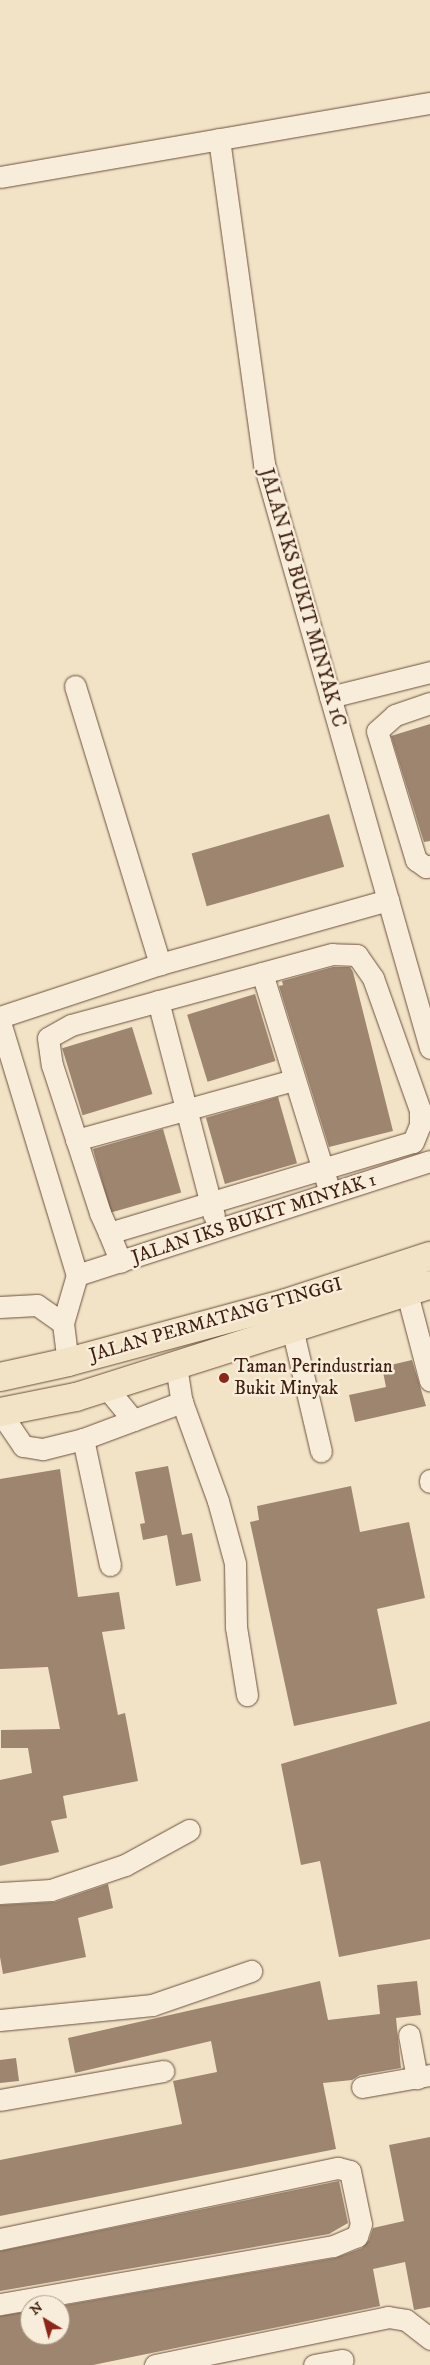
<!DOCTYPE html>
<html>
<head>
<meta charset="utf-8">
<style>
	body { margin:0 }
	#map { position:relative; width:430px; height:2365px; overflow:hidden; background:#f2e3c6; font-family:"IM FELL DW Pica",serif }
	div>[style] { position:absolute }
	[style*='--x'] { left:calc(var(--x)*1px); top:calc(var(--y)*1px); width:calc(var(--w)*1px); rotate:calc(var(--a)*1deg) }
	.building>* { inset:0; background:#9d856f; transform-origin:0 0 }
	.roads { filter:drop-shadow(0 0 1px #6c503e) drop-shadow(0 0 1px #6c503e) }
	.minor>* { height:21px; margin:-10.5px; padding:0 10.5px; transform-origin:10.5px; border-radius:10.5px; background:#f7edda }
	.highway>* { height:28px; margin:-14px; padding:0 14px; transform-origin:14px; border-radius:14px; background:#f2e3c6 }
	.dots>* { width:14px; height:14px; translate:-50% -50%; box-sizing:border-box; border:2px solid #f7edda; border-radius:50% }
	span { translate:-50% -50%; white-space:nowrap; text-align:center; line-height:1.15; -webkit-text-stroke:5px #f7edda; paint-order:stroke }
	.street-label { font-size:19px; color:#401f10 }
	.poi-label { font-size:19px; color:#401f10 }
	.left { translate:0 -50%; text-align:left }
	.north { position:absolute; left:20px; top:2295px; width:50px; height:50px; box-sizing:border-box; background:#f7edda; border:1px solid #ae9b89; border-radius:50%; rotate:323deg; font-size:14px; font-weight:700; line-height:20px; text-align:center; color:#401f10 }
	.north::after { content:''; display:block; margin:auto; width:18px; height:22px; background:#8f2418; clip-path:polygon(50% 0,100% 100%,50% 72%,0 100%) }
</style>
</head>
<body>
<div id="map">
	<div class="building">
		<div style="clip-path:polygon(430px 724px,430px 841px,424px 842px,391px 736px)"></div>
		<div style="left:329px;top:814px;width:55px;height:143px;rotate:74deg"></div>
		<div style="clip-path:polygon(333px 967px,350px 967px,353px 972px,393px 1131px,329px 1147px,279px 986px,283px 985px,282px 981px)"></div>
		<div style="left:255px;top:994px;width:70px;height:71px;rotate:73deg"></div>
		<div style="left:132px;top:1027px;width:70px;height:73px;rotate:73deg"></div>
		<div style="left:278px;top:1097px;width:69px;height:75px;rotate:74deg"></div>
		<div style="left:163px;top:1129px;width:66px;height:73px;rotate:74deg"></div>
		<div style="clip-path:polygon(412px 1360px,426px 1406px,355px 1422px,349px 1395px,386px 1387px,382px 1367px)"></div>
		<div style="clip-path:polygon(168px 1466px,182px 1535px,192px 1533px,201px 1581px,176px 1586px,167px 1535px,143px 1540px,140px 1524px,145px 1523px,135px 1472px)"></div>
		<div style="clip-path:polygon(60px 1469px,78px 1597px,119px 1592px,125px 1629px,102px 1632px,118px 1715px,125px 1713px,138px 1781px,63px 1796px,67px 1818px,51px 1821px,59px 1852px,0 1866px,0 1780px,32px 1773px,28px 1748px,1px 1748px,1px 1730px,60px 1729px,48px 1667px,0 1669px,0 1479px)"></div>
		<div style="clip-path:polygon(351px 1486px,360px 1532px,409px 1522px,425px 1598px,377px 1609px,397px 1704px,294px 1726px,250px 1522px,259px 1520px,257px 1506px)"></div>
		<div style="clip-path:polygon(430px 1721px,430px 1939px,339px 1957px,320px 1861px,301px 1865px,281px 1764px)"></div>
		<div style="clip-path:polygon(108px 1884px,113px 1908px,78px 1918px,86px 1957px,3px 1974px,0 1957px,0 1905px,55px 1902px)"></div>
		<div style="clip-path:polygon(320px 1981px,328px 2020px,380px 2014px,377px 1985px,417px 1981px,421px 2015px,396px 2018px,401px 2068px,360px 2075px,352px 2080px,323px 2083px,336px 2149px,0 2216px,0 2160px,182px 2124px,173px 2081px,217px 2072px,211px 2041px,75px 2073px,68px 2038px)"></div>
		<div style="clip-path:polygon(16px 2058px,19px 2081px,0 2083px,0 2060px)"></div>
		<div style="clip-path:polygon(430px 2137px,430px 2307px,414px 2310px,405px 2262px,373px 2269px,380px 2306px,93px 2365px,0 2365px,0 2316px,30px 2311px,30px 2335px,60px 2335px,60px 2306px,335px 2258px,362px 2248px,369px 2240px,373px 2228px,404px 2221px,389px 2145px)"></div>
		<div style="clip-path:polygon(339px 2181px,348px 2223px,329px 2234px,0 2291px,0 2251px)"></div>
	</div>
	<div class="roads">
		<div class="minor">
			<div style="--x:219;--y:139;--w:328;--a:82.1"></div>
			<div style="--x:264;--y:464;--w:607;--a:74.13"></div>
			<div style="--x:0;--y:177;--w:436;--a:-9.8"></div>
			<div style="--x:75;--y:686;--w:291;--a:73"></div>
			<div style="--x:330;--y:697;--w:103;--a:-14"></div>
			<div style="--x:430;--y:703;--w:37;--a:161"></div>
			<div style="--x:395;--y:715;--w:24;--a:138"></div>
			<div style="--x:377;--y:731;--w:135;--a:73.2"></div>
			<div style="--x:416;--y:860;--w:12;--a:35"></div>
			<div style="--x:426;--y:867;--w:4;--a:-14"></div>
			<div style="--x:262;--y:973;--w:220;--a:72.8"></div>
			<div style="--x:158;--y:1001;--w:222;--a:75.4"></div>
			<div style="--x:0;--y:1017;--w:169;--a:-18.3"></div>
			<div style="--x:160;--y:964;--w:237;--a:-15.7"></div>
			<div style="--x:0;--y:1022;--w:264;--a:73.1"></div>
			<div style="--x:77;--y:1275;--w:50;--a:106.3"></div>
			<div style="--x:63;--y:1323;--w:39;--a:83"></div>
			<div style="--x:76;--y:1140;--w:226;--a:-15.4"></div>
			<div style="--x:109;--y:1233;--w:317;--a:-16.7"></div>
			<div style="--x:413;--y:1142;--w:18;--a:-68"></div>
			<div style="--x:420;--y:1125;--w:15;--a:-90"></div>
			<div style="--x:420;--y:1110;--w:140;--a:-109.6"></div>
			<div style="--x:373;--y:978;--w:28;--a:-125"></div>
			<div style="--x:357;--y:955;--w:25;--a:-178"></div>
			<div style="--x:332;--y:954;--w:270;--a:164.8"></div>
			<div style="--x:71;--y:1025;--w:26;--a:151"></div>
			<div style="--x:48;--y:1038;--w:27;--a:82"></div>
			<div style="--x:52;--y:1065;--w:156;--a:72"></div>
			<div style="--x:100;--y:1213;--w:22;--a:66"></div>
			<div style="--x:109;--y:1233;--w:31;--a:68"></div>
			<div style="--x:77;--y:1275;--w:371;--a:-17.9"></div>
			<div style="--x:403;--y:1278;--w:106;--a:75.3"></div>
			<div style="--x:0;--y:1307;--w:37;--a:-3"></div>
			<div style="--x:37;--y:1305;--w:32;--a:35"></div>
			<div style="--x:289;--y:1315;--w:140;--a:76.8"></div>
			<div style="--x:176;--y:1366;--w:36;--a:81"></div>
			<div style="--x:182;--y:1402;--w:105;--a:70"></div>
			<div style="--x:218;--y:1501;--w:64;--a:74.7"></div>
			<div style="--x:235;--y:1563;--w:64;--a:89.1"></div>
			<div style="--x:236;--y:1627;--w:69;--a:80.8"></div>
			<div style="--x:106;--y:1387;--w:43;--a:50.7"></div>
			<div style="--x:0;--y:1412;--w:41;--a:55.9"></div>
			<div style="--x:23;--y:1446;--w:20;--a:9"></div>
			<div style="--x:43;--y:1449;--w:41;--a:-14"></div>
			<div style="--x:83;--y:1439;--w:106;--a:-20.5"></div>
			<div style="--x:83;--y:1439;--w:129;--a:77.9"></div>
			<div style="--x:430;--y:1480;--w:2;--a:90"></div>
			<div style="--x:0;--y:1893;--w:51;--a:-3.4"></div>
			<div style="--x:51;--y:1890;--w:78;--a:-18.7"></div>
			<div style="--x:125;--y:1865;--w:73;--a:-28.7"></div>
			<div style="--x:0;--y:2020;--w:153;--a:-5.6"></div>
			<div style="--x:152;--y:2005;--w:105;--a:-19"></div>
			<div style="--x:409;--y:2035;--w:44;--a:79.5"></div>
			<div style="--x:362;--y:2087;--w:69;--a:-10"></div>
			<div style="--x:0;--y:2100;--w:166;--a:-10.1"></div>
			<div style="--x:0;--y:2239;--w:345;--a:-11.9"></div>
			<div style="--x:338;--y:2168;--w:12;--a:14"></div>
			<div style="--x:350;--y:2171;--w:54;--a:78.3"></div>
			<div style="--x:361;--y:2224;--w:13;--a:108"></div>
			<div style="--x:357;--y:2236;--w:26;--a:157"></div>
			<div style="--x:333;--y:2246;--w:338;--a:170.1"></div>
			<div style="--x:155;--y:2365;--w:238;--a:-11.6"></div>
			<div style="--x:388;--y:2317;--w:18;--a:9"></div>
			<div style="--x:406;--y:2320;--w:31;--a:38"></div>
			<div style="--x:314;--y:2365;--w:29;--a:-10"></div>
		</div>
		<div class="highway">
			<div style="--x:0;--y:1377;--w:70;--a:-12.4"></div>
			<div style="--x:68;--y:1362;--w:226;--a:-15.1"></div>
			<div style="--x:286;--y:1303;--w:151;--a:-18.1"></div>
			<div style="--x:0;--y:1412;--w:77;--a:-11.2"></div>
			<div style="--x:76;--y:1397;--w:371;--a:-17.6"></div>
		</div>
	</div>
	<div class="dots">
		<div style="left:224px;top:1378px;background:#8f2418"></div>
	</div>
	<div class="street-label">
		<span style="left:302px;top:598px;rotate:74deg">JALAN IKS BUKIT MINYAK 1C</span>
		<span style="left:254px;top:1219px;rotate:-18deg">JALAN IKS BUKIT MINYAK 1</span>
		<span style="left:216px;top:1320px;rotate:-16deg">JALAN PERMATANG TINGGI</span>
	</div>
	<div class="poi-label">
		<span class="left" style="left:234px;top:1378px">Taman Perindustrian<br>Bukit Minyak</span>
	</div>
	<div class="north">N</div>
</div>
</body>
</html>
